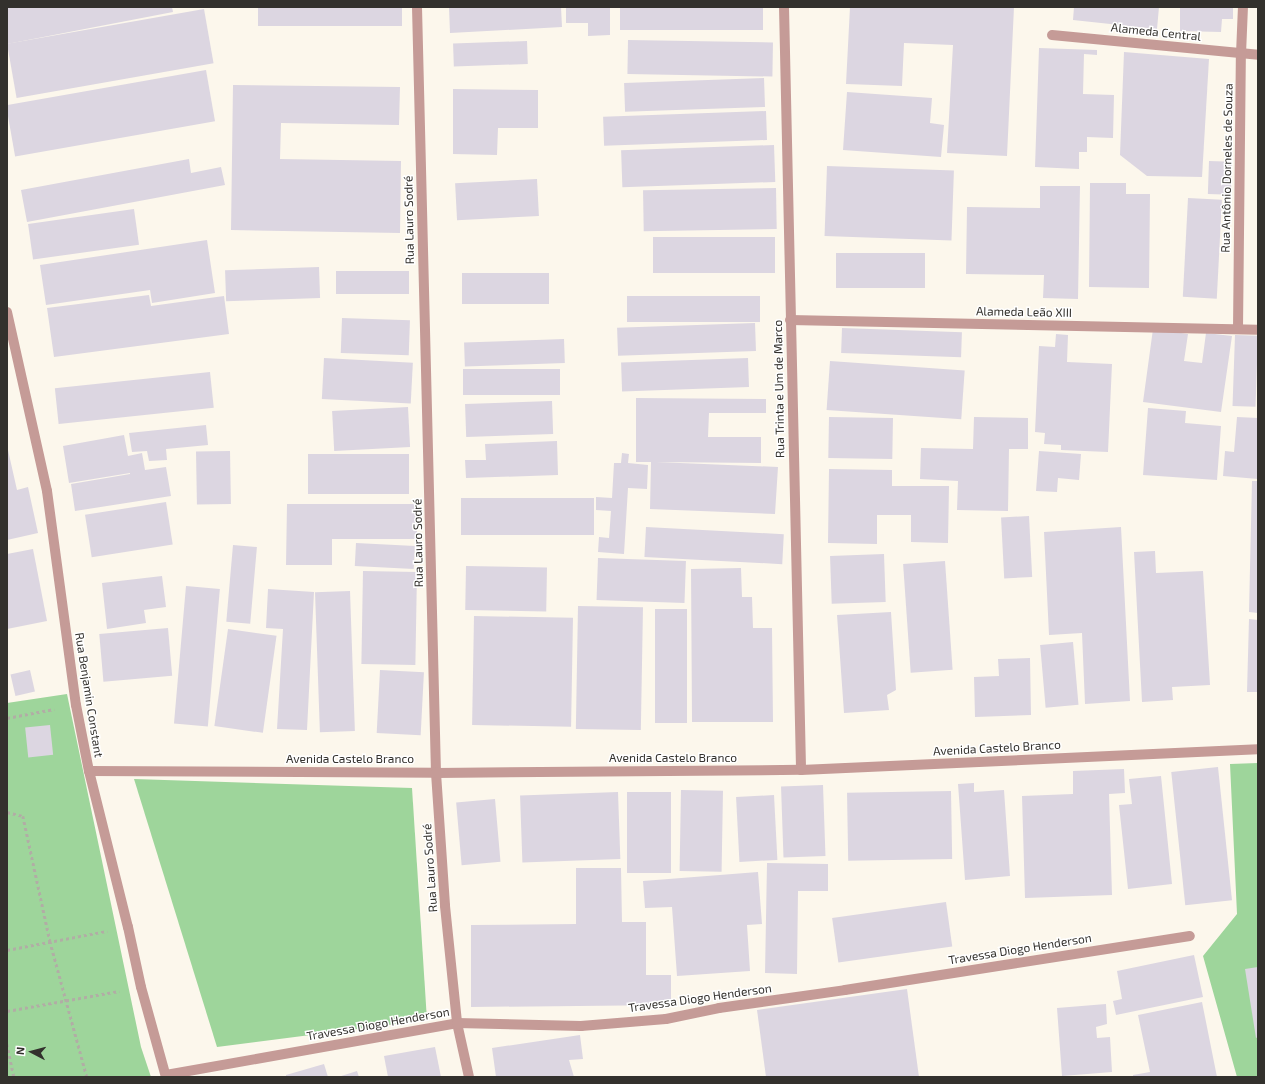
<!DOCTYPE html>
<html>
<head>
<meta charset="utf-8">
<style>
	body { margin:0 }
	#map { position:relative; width:1265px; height:1084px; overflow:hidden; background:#fcf7ec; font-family:"Exo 2",sans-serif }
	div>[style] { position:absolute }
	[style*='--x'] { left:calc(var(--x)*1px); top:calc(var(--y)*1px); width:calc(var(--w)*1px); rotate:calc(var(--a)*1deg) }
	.green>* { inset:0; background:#9ed59b }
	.building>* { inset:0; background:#dcd6e1; transform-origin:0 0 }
	.path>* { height:2.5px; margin-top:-1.25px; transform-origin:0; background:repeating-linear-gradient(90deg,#b1ada5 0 3px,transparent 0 6px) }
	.minor>* { height:10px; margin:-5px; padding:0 5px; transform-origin:5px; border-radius:5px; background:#c59b97 }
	span { translate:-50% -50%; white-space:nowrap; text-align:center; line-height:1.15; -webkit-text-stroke:3px #fff; paint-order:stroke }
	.street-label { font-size:12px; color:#33312d }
	.frame { position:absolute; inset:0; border:8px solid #33312d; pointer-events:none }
	.north { position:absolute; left:12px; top:1032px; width:40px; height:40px; -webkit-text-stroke:3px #fff; paint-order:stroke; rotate:276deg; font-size:11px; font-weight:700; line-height:16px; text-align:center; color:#33312d }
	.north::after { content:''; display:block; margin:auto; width:14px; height:18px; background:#33312d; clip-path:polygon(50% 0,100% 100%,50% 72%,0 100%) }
</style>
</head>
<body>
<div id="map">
	<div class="green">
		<div style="clip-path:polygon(67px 694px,141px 1047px,151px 1077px,7px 1077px,7px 703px)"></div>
		<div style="clip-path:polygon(1258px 763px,1258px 1077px,1237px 1077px,1203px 956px,1237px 914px,1230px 764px)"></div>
		<div style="clip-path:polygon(134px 779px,412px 788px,427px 1020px,217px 1047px)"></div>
	</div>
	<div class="building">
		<div style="clip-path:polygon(7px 7px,172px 7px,173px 12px,7px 44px)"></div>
		<div style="left:258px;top:7px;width:144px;height:19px"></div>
		<div style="clip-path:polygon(449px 7px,561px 7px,562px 27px,450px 33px)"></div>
		<div style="clip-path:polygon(566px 7px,610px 7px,610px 35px,588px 36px,588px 23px,566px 23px)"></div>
		<div style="left:620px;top:7px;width:143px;height:23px"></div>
		<div style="clip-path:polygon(850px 7px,1014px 7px,1007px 156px,947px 153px,953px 45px,904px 43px,902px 86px,846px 84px)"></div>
		<div style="clip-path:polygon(1074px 7px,1159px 7px,1157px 29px,1073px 20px)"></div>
		<div style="clip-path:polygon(1180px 7px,1233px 7px,1233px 19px,1222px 19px,1221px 32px,1180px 31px)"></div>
		<div style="left:204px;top:9px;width:55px;height:200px;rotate:80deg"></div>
		<div style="left:628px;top:40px;width:145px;height:34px;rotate:1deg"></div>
		<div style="left:527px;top:41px;width:23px;height:74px;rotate:88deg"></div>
		<div style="clip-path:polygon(1039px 48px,1097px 50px,1097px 55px,1084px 54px,1083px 94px,1114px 95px,1113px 138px,1087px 137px,1087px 152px,1079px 152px,1079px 169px,1035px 167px)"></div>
		<div style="clip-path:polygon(1124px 52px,1209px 59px,1202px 177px,1147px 176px,1120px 155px)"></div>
		<div style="left:206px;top:70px;width:52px;height:203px;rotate:80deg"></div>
		<div style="left:764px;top:78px;width:29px;height:140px;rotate:88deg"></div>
		<div style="clip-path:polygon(233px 85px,400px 87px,399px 125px,281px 123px,280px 159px,401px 161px,400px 233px,231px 230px)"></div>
		<div style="clip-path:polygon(453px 89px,538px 90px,538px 128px,498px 128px,497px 155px,453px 154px)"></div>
		<div style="clip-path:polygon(847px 92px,932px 98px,930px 123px,944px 125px,941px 157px,843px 150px)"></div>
		<div style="left:766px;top:111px;width:29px;height:163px;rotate:88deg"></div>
		<div style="left:774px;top:145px;width:37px;height:153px;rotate:88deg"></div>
		<div style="clip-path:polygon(189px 159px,191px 173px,221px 167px,225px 185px,27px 222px,21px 190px)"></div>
		<div style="left:1209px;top:161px;width:23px;height:33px;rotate:2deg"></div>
		<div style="left:827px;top:166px;width:127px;height:70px;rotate:2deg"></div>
		<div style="left:537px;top:179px;width:37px;height:82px;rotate:87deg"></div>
		<div style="clip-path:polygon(1090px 183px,1126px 183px,1126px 194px,1150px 194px,1149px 288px,1089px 287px)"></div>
		<div style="clip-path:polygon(1040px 186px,1080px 186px,1078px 299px,1043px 298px,1044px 275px,966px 274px,967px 207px,1040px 208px)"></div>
		<div style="left:776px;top:188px;width:41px;height:133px;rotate:89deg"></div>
		<div style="left:1188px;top:198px;width:34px;height:99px;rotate:3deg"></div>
		<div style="left:134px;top:209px;width:36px;height:107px;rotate:82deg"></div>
		<div style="left:653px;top:237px;width:122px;height:36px"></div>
		<div style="clip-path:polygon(207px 240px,215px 293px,152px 303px,150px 290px,46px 305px,40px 265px)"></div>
		<div style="left:836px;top:253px;width:89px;height:35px"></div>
		<div style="left:319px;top:267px;width:31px;height:94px;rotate:88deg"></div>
		<div style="left:336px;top:271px;width:73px;height:23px"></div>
		<div style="left:462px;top:273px;width:87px;height:31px"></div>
		<div style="clip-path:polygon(149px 295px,151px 306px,224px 296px,229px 334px,54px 357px,47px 308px)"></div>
		<div style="left:627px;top:296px;width:133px;height:26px"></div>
		<div style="left:342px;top:318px;width:68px;height:35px;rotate:2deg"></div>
		<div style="left:755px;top:323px;width:28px;height:138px;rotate:88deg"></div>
		<div style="left:842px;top:328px;width:120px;height:25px;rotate:2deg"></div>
		<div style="clip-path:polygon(1153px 329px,1188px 334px,1184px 361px,1202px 363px,1206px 333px,1232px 336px,1221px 412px,1143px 402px)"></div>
		<div style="clip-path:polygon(1056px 334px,1068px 335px,1067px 362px,1112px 364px,1108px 452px,1061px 450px,1061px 445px,1044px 444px,1045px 433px,1035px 432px,1039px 346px,1055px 347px)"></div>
		<div style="left:1235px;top:335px;width:23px;height:71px;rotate:2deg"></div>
		<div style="left:564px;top:339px;width:24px;height:100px;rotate:88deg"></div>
		<div style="left:324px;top:358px;width:89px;height:41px;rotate:3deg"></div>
		<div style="left:748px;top:358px;width:29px;height:127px;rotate:88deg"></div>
		<div style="left:830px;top:361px;width:135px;height:49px;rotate:4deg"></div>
		<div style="left:560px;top:369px;width:26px;height:97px;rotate:90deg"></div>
		<div style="left:210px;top:372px;width:36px;height:156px;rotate:84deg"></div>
		<div style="clip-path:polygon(636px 398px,766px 399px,766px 413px,709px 413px,708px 437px,761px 437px,761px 463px,656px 462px,778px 467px,775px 514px,650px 509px,651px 462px,636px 462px)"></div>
		<div style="left:552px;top:401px;width:33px;height:87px;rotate:88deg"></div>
		<div style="left:408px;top:407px;width:40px;height:76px;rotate:87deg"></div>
		<div style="clip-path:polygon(1148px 408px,1186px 411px,1185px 423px,1221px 426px,1217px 480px,1143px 475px)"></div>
		<div style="left:829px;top:417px;width:64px;height:41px;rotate:1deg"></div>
		<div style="clip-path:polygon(974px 417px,1028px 418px,1028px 449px,1009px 449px,1008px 511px,957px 510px,958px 481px,920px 479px,921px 448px,973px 449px)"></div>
		<div style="clip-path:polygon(1237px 417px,1258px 418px,1258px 479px,1223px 476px,1225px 451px,1234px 452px)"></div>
		<div style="clip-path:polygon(206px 425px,208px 445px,166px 449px,167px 460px,149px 461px,147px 451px,132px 452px,129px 433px)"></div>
		<div style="clip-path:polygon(124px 435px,128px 456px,142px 453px,145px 470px,166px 467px,171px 496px,75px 511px,71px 484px,130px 474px,130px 478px,130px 473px,69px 483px,63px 446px)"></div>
		<div style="clip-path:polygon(557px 441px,558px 475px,466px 478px,465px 460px,486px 460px,485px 444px)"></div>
		<div style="clip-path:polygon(8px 450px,17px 490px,28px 487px,38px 533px,7px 540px)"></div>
		<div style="left:230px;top:451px;width:53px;height:34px;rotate:89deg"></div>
		<div style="clip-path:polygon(1039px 451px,1081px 454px,1079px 480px,1058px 478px,1057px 492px,1036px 491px)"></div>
		<div style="clip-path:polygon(622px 453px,629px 454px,628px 463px,648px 465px,647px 489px,628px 488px,624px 554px,598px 552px,599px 537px,609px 538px,611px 511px,596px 510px,596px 497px,612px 498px,614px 463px,621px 463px)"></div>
		<div style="left:409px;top:454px;width:40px;height:101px;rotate:90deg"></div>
		<div style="clip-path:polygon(829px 469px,892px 470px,892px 486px,949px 486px,948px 543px,911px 542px,911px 515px,877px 515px,877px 544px,828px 543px)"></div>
		<div style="clip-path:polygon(1252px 481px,1258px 481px,1258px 613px,1249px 612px)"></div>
		<div style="left:594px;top:498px;width:37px;height:133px;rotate:90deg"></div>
		<div style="left:166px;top:502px;width:43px;height:82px;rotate:81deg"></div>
		<div style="clip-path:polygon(287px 504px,417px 504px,417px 539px,332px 539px,332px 565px,286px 565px)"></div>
		<div style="left:1029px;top:516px;width:61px;height:28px;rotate:87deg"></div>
		<div style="left:646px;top:527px;width:138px;height:30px;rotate:3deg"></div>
		<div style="clip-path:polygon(1121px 527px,1130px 701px,1085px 704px,1082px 633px,1049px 635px,1044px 532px)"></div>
		<div style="left:356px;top:543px;width:59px;height:23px;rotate:3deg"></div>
		<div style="left:233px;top:545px;width:24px;height:77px;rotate:5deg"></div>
		<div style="clip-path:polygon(33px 549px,47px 621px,7px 629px,7px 554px)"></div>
		<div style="clip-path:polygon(1155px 551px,1156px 573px,1203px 571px,1210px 685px,1172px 687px,1173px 700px,1142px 702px,1134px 552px)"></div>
		<div style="left:884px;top:554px;width:48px;height:54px;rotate:88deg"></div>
		<div style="left:598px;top:558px;width:88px;height:42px;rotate:2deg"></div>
		<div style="left:945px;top:561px;width:109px;height:42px;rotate:86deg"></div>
		<div style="left:466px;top:566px;width:81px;height:44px;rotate:1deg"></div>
		<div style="clip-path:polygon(741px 568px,742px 597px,752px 597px,753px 628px,772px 628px,773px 722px,692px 722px,691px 569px)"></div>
		<div style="left:363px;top:571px;width:54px;height:93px;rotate:1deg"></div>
		<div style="clip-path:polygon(162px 576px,166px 607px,144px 610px,146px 623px,107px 629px,102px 583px)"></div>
		<div style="left:186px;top:586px;width:34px;height:138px;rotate:5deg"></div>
		<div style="clip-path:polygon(268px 589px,314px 592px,307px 730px,277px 729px,283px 629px,266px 628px)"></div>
		<div style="left:350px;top:591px;width:140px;height:35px;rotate:88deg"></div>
		<div style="left:578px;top:606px;width:65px;height:123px;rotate:1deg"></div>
		<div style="left:655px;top:609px;width:32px;height:114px"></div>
		<div style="clip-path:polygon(891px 612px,896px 690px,887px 695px,889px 710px,844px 713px,837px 615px)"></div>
		<div style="left:474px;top:616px;width:99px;height:109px;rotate:1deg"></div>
		<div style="clip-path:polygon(1249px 619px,1258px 620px,1258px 692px,1247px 692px)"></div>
		<div style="left:168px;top:628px;width:48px;height:69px;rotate:85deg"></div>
		<div style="left:228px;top:629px;width:49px;height:98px;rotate:8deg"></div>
		<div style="left:1073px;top:642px;width:63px;height:33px;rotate:85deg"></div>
		<div style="clip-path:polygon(1030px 658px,1031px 715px,975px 717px,974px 677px,999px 676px,998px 659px)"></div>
		<div style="left:30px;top:670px;width:22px;height:20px;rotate:77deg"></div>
		<div style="left:380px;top:670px;width:44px;height:63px;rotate:3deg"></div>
		<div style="left:50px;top:725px;width:30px;height:25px;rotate:84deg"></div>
		<div style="left:1218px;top:767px;width:134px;height:47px;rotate:84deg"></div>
		<div style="clip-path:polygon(1124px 769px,1125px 793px,1109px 794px,1112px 895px,1025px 898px,1022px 796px,1073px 794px,1073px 771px)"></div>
		<div style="clip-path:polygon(1161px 776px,1172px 884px,1128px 889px,1119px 805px,1132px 804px,1129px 779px)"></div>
		<div style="clip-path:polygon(974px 783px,974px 792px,1004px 790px,1010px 876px,965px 880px,958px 784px)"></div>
		<div style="left:823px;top:785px;width:71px;height:42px;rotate:88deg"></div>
		<div style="left:681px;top:790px;width:42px;height:81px;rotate:1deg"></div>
		<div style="left:951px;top:791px;width:68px;height:104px;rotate:89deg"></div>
		<div style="left:618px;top:792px;width:67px;height:98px;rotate:88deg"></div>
		<div style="left:627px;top:792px;width:44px;height:81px"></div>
		<div style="left:774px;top:795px;width:65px;height:38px;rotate:87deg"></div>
		<div style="left:495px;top:799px;width:63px;height:39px;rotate:85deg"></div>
		<div style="clip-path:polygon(767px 863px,828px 864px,828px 891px,798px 891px,797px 974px,765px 973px)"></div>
		<div style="clip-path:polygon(576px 868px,621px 868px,622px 922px,646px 922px,646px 975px,671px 975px,671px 1005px,471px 1007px,471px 925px,576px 924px)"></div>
		<div style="clip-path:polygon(758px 872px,762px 924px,747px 925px,750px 971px,677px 976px,672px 907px,645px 908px,643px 881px)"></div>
		<div style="left:946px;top:902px;width:45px;height:115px;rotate:82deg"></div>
		<div style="clip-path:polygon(1194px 955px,1203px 997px,1116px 1015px,1113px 1001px,1122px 999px,1117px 971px)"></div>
		<div style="clip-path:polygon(1258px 967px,1258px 1037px,1256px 1038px,1245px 969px)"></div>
		<div style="clip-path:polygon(907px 989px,919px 1077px,766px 1077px,757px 1010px)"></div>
		<div style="clip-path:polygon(1202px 1002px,1217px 1077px,1133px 1077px,1133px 1075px,1150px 1072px,1138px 1015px)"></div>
		<div style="clip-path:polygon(1106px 1004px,1107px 1024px,1096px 1027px,1097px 1038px,1110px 1037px,1112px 1072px,1062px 1076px,1057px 1008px)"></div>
		<div style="clip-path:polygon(580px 1035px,583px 1059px,569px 1060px,574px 1077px,496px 1077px,492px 1048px)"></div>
		<div style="clip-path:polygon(435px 1047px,441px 1077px,388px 1077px,384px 1056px)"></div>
		<div style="clip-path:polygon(324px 1064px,328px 1077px,286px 1077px,286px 1075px)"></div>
		<div style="clip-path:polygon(357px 1071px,359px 1077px,338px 1077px)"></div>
	</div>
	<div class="path">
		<div style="--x:7;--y:718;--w:48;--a:-10.8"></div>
		<div style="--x:7;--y:812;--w:16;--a:14"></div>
		<div style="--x:23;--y:816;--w:128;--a:77.8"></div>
		<div style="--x:50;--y:941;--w:141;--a:74.8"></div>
		<div style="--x:7;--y:950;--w:102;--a:-10.8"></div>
		<div style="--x:7;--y:1011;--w:114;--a:-10.1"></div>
		<div style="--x:7;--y:1044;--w:34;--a:78"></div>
	</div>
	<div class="minor">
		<div style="--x:417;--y:7;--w:766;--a:88.58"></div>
		<div style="--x:436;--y:773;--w:133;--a:86.1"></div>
		<div style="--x:445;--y:906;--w:118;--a:84.1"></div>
		<div style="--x:457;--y:1023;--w:55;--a:77.5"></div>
		<div style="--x:784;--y:7;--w:763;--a:88.72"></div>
		<div style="--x:1052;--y:35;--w:207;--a:5.5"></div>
		<div style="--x:7;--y:312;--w:183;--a:77.4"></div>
		<div style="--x:47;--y:491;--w:216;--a:82.3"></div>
		<div style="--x:76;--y:705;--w:67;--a:78.9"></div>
		<div style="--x:89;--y:771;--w:161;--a:76"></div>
		<div style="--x:128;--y:927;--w:61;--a:77.8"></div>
		<div style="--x:141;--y:987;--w:93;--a:74.5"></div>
		<div style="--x:790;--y:320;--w:468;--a:1.2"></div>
		<div style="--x:1238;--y:329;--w:275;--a:-89.4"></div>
		<div style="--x:1241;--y:54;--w:47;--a:-87.6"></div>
		<div style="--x:89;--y:771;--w:347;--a:0.3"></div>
		<div style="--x:436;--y:773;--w:365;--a:-0.5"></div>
		<div style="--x:801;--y:770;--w:457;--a:-2.6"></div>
		<div style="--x:166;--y:1075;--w:296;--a:-10.1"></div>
		<div style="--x:457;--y:1023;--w:124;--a:1.4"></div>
		<div style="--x:581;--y:1026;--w:85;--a:-4.7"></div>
		<div style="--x:666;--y:1019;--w:54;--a:-11.7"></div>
		<div style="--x:719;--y:1008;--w:127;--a:-8.1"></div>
		<div style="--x:845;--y:990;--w:349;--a:-8.9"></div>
	</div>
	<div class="street-label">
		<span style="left:1156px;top:32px;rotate:6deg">Alameda Central</span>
		<span style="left:1227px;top:168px;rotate:-89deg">Rua Antônio Dorneles de Souza</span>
		<span style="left:409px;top:220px;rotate:-91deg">Rua Lauro Sodré</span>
		<span style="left:1024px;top:312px;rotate:1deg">Alameda Leão XIII</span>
		<span style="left:779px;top:389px;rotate:-91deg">Rua Trinta e Um de Marco</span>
		<span style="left:418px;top:543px;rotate:-91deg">Rua Lauro Sodré</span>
		<span style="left:89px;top:695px;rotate:81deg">Rua Benjamin Constant</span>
		<span style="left:997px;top:748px;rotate:-3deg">Avenida Castelo Branco</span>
		<span style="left:673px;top:758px">Avenida Castelo Branco</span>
		<span style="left:350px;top:759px">Avenida Castelo Branco</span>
		<span style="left:430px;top:868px;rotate:-94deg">Rua Lauro Sodré</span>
		<span style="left:1020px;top:949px;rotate:-9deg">Travessa Diogo Henderson</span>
		<span style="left:700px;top:998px;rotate:-8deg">Travessa Diogo Henderson</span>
		<span style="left:378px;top:1024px;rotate:-10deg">Travessa Diogo Henderson</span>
	</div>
	<div class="frame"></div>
	<div class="north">N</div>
</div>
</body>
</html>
